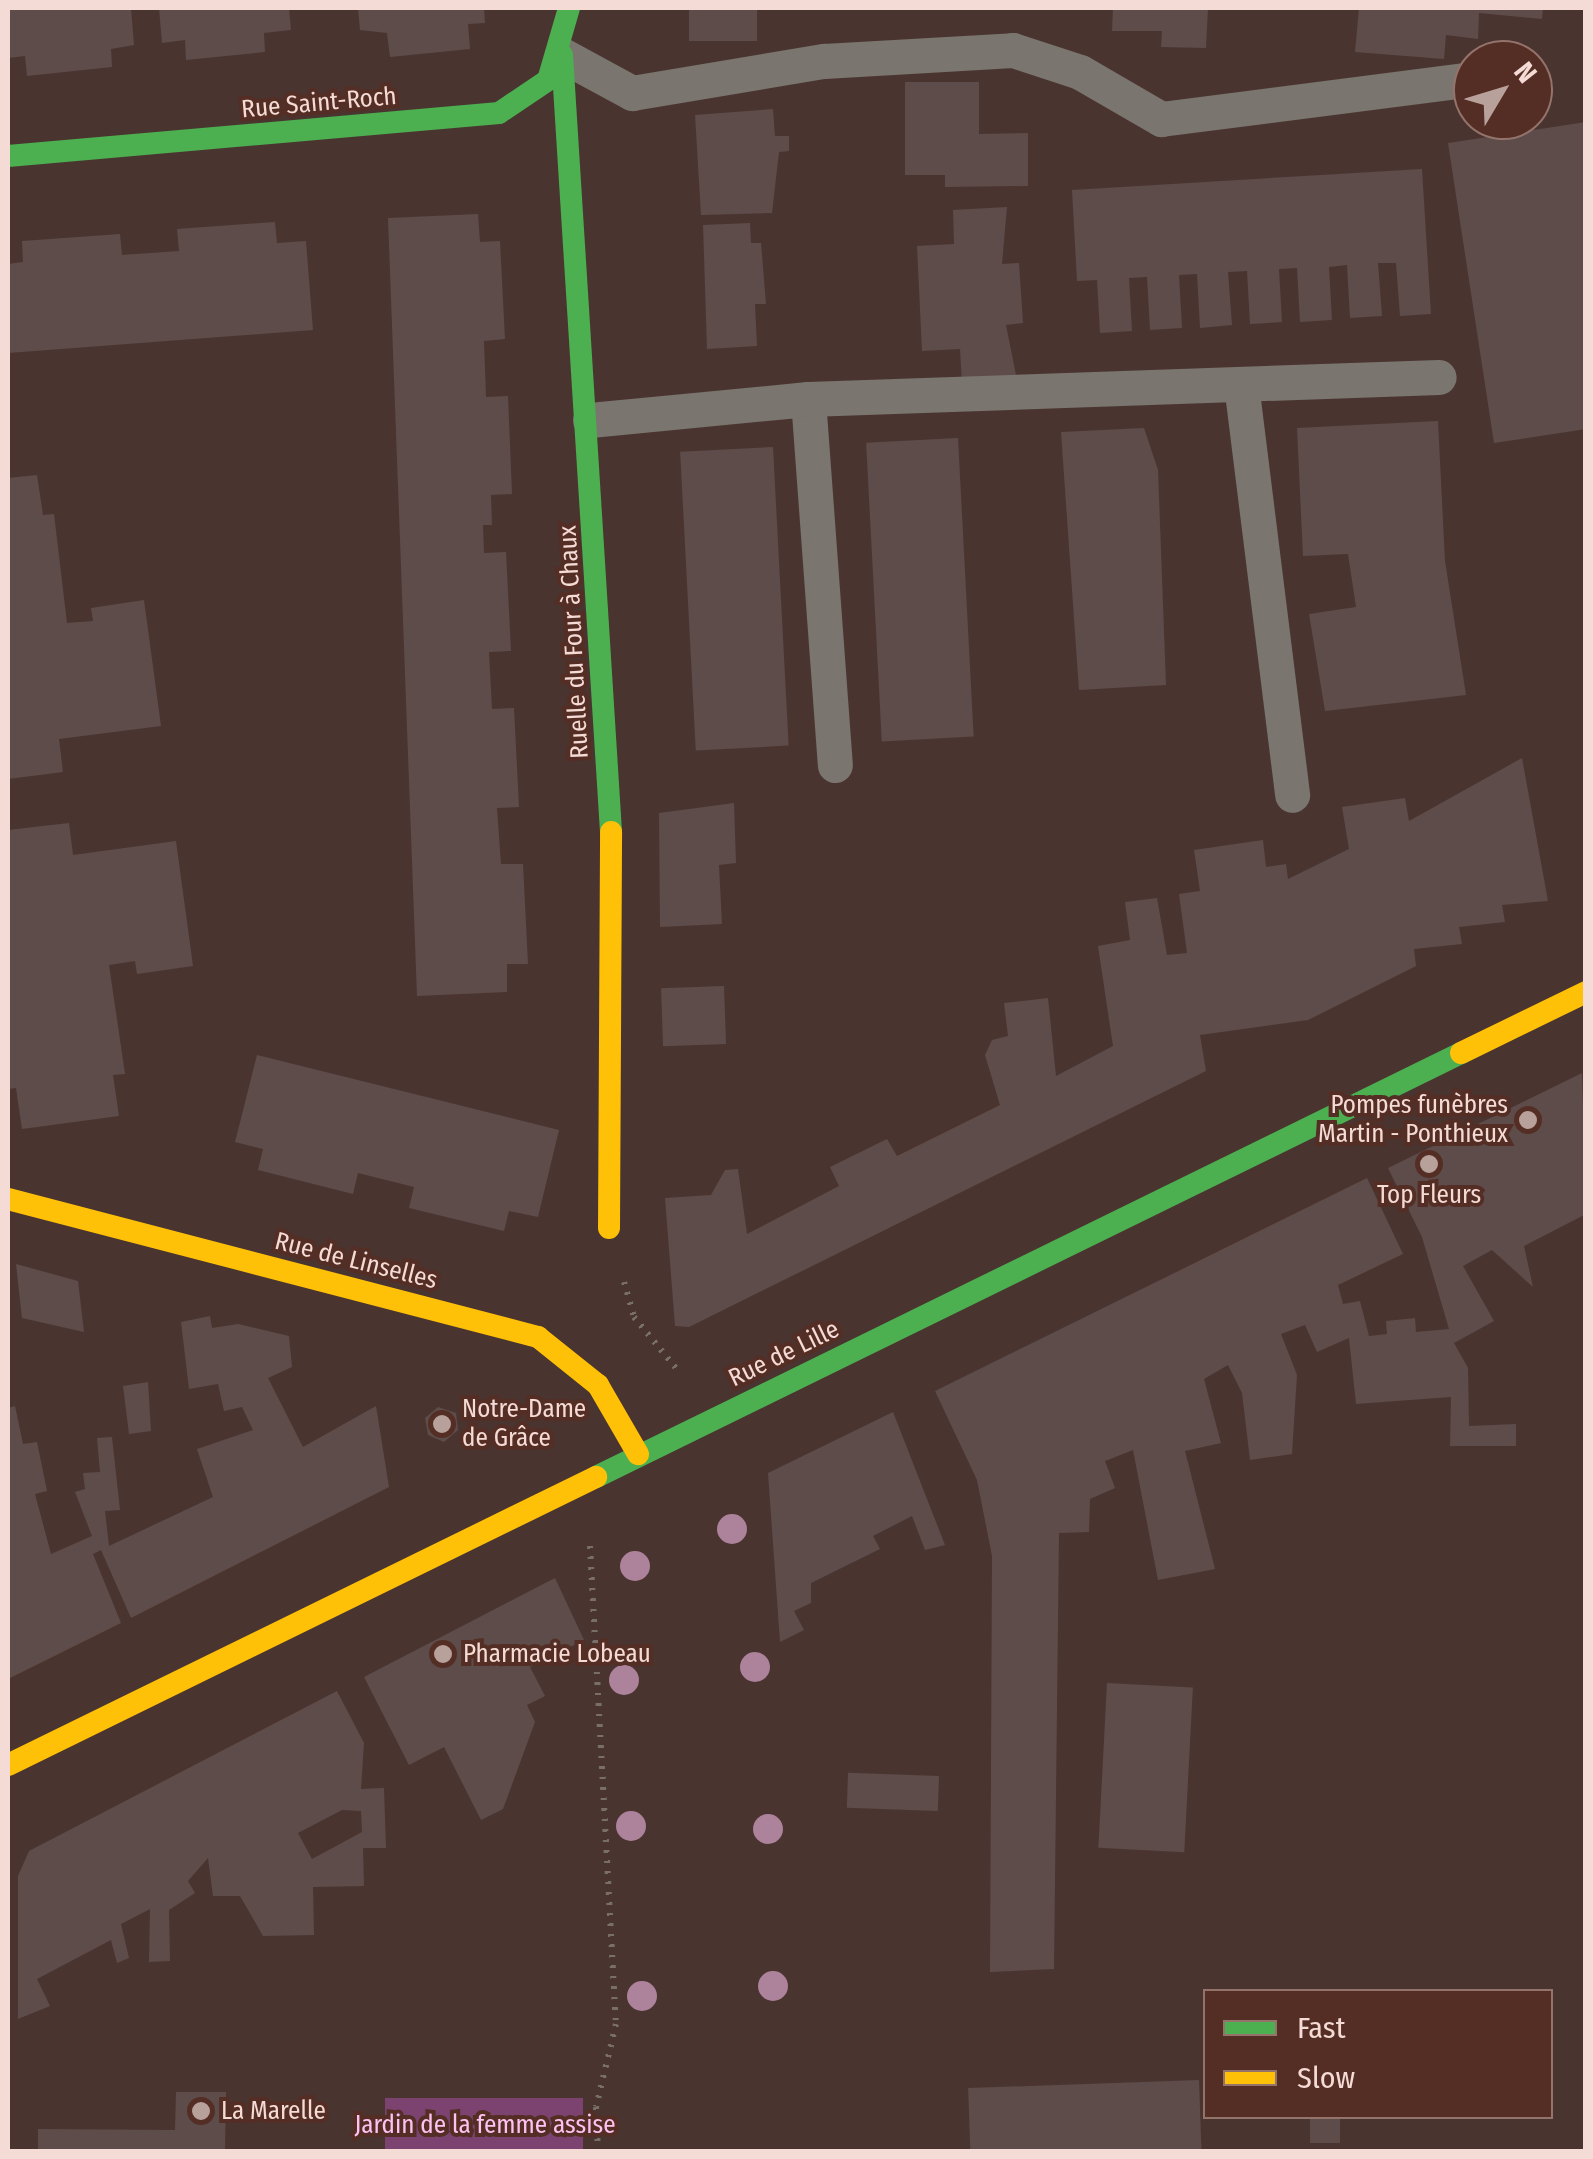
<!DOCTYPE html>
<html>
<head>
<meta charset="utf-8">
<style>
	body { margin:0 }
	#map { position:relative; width:1593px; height:2159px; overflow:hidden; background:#4a3430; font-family:"Fira Sans Condensed",sans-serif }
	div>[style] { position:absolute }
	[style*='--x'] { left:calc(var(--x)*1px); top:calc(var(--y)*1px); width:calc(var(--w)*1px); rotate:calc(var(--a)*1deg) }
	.green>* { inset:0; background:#7c4370; transform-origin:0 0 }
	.building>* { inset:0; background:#5e4c4a; transform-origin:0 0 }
	.path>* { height:6px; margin-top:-3px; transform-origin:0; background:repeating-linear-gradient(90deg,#796f6a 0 2.5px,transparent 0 10.5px) }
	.lane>* { height:35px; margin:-17.5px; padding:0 17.5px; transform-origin:17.5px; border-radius:17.5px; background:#7a756f }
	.fast>* { height:22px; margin:-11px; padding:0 11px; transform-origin:11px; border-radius:11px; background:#4caf50 }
	.slow>* { height:22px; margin:-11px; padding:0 11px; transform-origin:11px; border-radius:11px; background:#ffc107 }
	.trees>* { width:30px; height:30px; margin:-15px; border-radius:50%; background:#ad829b }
	.dots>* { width:28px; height:28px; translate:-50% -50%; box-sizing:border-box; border:5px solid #542e25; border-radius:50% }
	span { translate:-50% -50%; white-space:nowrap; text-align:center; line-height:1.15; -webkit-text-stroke:8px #542e25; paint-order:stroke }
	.street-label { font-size:25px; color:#f5dbd5 }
	.poi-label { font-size:25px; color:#f5dbd5 }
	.right { translate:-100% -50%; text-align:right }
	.left { translate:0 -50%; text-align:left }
	.park-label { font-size:25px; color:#fec2f2 }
	.frame { position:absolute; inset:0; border:10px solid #f5dbd5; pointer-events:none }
	.legend { position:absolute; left:1203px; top:1989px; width:350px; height:130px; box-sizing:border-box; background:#542e25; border:2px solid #94736b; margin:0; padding:12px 18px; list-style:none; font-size:30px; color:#f5dbd5 }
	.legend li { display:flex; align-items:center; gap:20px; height:50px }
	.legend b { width:50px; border:2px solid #94736b }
	.north { position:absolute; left:1453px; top:40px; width:100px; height:100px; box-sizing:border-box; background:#542e25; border:2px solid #94736b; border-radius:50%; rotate:52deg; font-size:28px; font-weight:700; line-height:40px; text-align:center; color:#f5dbd5 }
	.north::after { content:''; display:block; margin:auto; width:35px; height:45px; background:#b9a19b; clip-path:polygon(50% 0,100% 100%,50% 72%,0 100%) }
</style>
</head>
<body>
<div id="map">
	<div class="green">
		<div style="left:385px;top:2098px;width:198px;height:53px"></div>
	</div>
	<div class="building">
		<div style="clip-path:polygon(8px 8px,131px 8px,134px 45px,111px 49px,112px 67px,27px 76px,25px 56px,8px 58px)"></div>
		<div style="clip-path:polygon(159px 8px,289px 8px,291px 30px,264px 33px,265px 52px,186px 60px,185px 40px,162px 43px)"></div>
		<div style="clip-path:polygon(358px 8px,484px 8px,485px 23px,468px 24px,470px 49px,390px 57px,387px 33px,360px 30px)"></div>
		<div style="left:689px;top:8px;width:68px;height:33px"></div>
		<div style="clip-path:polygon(1113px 8px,1208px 8px,1206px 48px,1161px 47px,1162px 31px,1112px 31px)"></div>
		<div style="clip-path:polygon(1359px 8px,1543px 8px,1542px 19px,1479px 13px,1478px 39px,1446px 35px,1444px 59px,1355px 52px)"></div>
		<div style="clip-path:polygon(905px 82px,979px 82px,979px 134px,1028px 133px,1028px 186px,945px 187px,945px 175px,905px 175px)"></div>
		<div style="clip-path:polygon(773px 109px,775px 136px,789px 136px,789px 151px,779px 152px,772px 213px,701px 215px,695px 115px)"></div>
		<div style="clip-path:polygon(1586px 122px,1586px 429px,1494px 443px,1448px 143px)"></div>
		<div style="clip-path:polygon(1422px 169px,1431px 314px,1400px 316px,1396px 263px,1378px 263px,1382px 316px,1350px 318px,1347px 265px,1329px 267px,1332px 320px,1300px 322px,1297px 268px,1279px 269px,1282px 322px,1250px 324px,1247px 271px,1228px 272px,1232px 325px,1200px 328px,1197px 274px,1179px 275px,1182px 328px,1150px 330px,1147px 277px,1129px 278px,1132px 331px,1100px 333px,1097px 280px,1077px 281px,1072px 190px)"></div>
		<div style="clip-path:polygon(1007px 207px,1002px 264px,1019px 263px,1023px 323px,1006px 325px,1017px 380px,962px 384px,960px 349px,922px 351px,917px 246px,954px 244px,953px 210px)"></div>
		<div style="clip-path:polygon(478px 214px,480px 242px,500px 241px,505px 339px,484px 341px,486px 397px,508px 396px,512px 494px,491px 495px,492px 525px,483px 525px,484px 553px,506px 552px,511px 651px,489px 652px,492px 709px,514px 708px,519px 807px,497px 808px,501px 864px,523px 864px,528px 964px,507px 964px,507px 992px,417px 996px,388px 218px)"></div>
		<div style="clip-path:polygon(275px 222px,277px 243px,306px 241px,313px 330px,8px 353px,8px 264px,23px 262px,22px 241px,120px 234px,122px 255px,179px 251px,177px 229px)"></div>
		<div style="clip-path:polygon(750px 223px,751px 243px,761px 243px,766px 304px,755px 304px,757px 346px,707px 349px,703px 225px)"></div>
		<div style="clip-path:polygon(1438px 421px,1445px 561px,1466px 695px,1325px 711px,1309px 614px,1356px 607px,1348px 554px,1303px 556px,1297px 428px)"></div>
		<div style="clip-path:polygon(1144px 428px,1158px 470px,1166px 685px,1079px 690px,1061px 432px)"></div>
		<div style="left:958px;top:438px;width:299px;height:92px;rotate:87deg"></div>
		<div style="left:773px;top:447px;width:299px;height:93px;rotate:87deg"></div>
		<div style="clip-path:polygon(37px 475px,43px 515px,54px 514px,67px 623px,93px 621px,91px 608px,144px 600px,161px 726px,59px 739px,63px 772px,8px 779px,8px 478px)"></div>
		<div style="clip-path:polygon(1522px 758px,1548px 901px,1502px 905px,1505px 922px,1459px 927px,1462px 944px,1414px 949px,1416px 966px,1308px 1020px,1200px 1035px,1206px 1071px,689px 1327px,675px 1326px,665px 1198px,711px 1195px,725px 1170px,738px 1169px,747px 1234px,839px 1186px,830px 1167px,887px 1139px,897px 1156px,1000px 1105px,985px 1055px,992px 1040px,1008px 1036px,1004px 1003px,1048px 998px,1056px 1076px,1113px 1046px,1098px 946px,1130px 940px,1125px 902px,1157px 898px,1167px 955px,1187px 953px,1179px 894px,1200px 891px,1194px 850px,1263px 840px,1266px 867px,1286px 864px,1288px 879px,1349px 849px,1342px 807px,1405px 798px,1409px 821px)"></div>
		<div style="clip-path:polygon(734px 803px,736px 863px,719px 865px,722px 924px,660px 927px,659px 813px)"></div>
		<div style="clip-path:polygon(69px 823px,73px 855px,176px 841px,193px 966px,137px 974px,135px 961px,109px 965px,125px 1074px,113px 1075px,119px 1116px,22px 1129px,16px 1088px,8px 1089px,8px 830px)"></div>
		<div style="left:724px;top:986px;width:58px;height:63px;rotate:88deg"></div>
		<div style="clip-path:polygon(257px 1055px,559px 1130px,538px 1217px,509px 1211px,504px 1231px,409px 1208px,414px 1187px,358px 1173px,353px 1194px,258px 1170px,263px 1149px,235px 1142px)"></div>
		<div style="clip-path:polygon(1582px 1073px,1586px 1214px,1524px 1246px,1533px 1287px,1492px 1250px,1463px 1266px,1494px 1321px,1454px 1343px,1468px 1368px,1469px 1426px,1516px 1424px,1516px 1446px,1450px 1446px,1451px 1397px,1356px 1404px,1349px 1338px,1317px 1352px,1305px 1325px,1281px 1334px,1297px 1375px,1292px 1454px,1250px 1460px,1242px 1393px,1228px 1365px,1204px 1379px,1221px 1443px,1185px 1451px,1215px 1569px,1158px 1580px,1133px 1450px,1105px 1461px,1115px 1488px,1090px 1499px,1089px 1532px,1059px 1533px,1054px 1969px,990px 1972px,992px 1556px,977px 1480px,935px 1391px,1367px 1178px,1403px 1254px,1338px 1285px,1343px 1304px,1360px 1301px,1369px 1336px,1387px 1334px,1386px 1321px,1415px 1318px,1416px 1332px,1449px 1329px,1422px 1237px,1388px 1168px)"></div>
		<div style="clip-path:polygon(16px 1264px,78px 1281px,84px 1332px,22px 1318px)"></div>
		<div style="clip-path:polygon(210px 1316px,212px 1328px,238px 1324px,289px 1336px,292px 1367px,268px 1378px,303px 1447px,376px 1406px,389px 1487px,131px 1618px,101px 1550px,93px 1554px,121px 1623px,8px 1679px,8px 1408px,15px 1406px,23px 1444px,37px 1442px,47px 1491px,35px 1494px,51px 1554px,92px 1536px,75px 1492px,85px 1489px,83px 1473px,100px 1472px,97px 1438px,112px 1437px,120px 1510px,105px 1511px,109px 1546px,213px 1497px,197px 1449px,253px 1430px,242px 1407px,224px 1411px,218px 1384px,189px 1389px,181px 1322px)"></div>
		<div style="clip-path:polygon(148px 1382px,151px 1431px,129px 1434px,123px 1386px)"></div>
		<div style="clip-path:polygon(438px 1407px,456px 1413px,458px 1430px,444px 1442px,428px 1435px,425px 1418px)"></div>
		<div style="clip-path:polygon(893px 1412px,945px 1545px,925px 1550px,912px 1516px,873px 1536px,880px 1549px,811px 1583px,811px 1603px,794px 1611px,804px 1630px,780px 1642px,768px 1473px)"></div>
		<div style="clip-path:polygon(555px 1578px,584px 1640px,530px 1667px,545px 1696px,527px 1705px,535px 1722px,503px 1809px,481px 1820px,444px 1747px,409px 1765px,364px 1677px)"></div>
		<div style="left:1107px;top:1683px;width:86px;height:165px;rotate:3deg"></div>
		<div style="clip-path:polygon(evenodd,337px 1691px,364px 1743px,361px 1789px,384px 1788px,386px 1848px,363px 1848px,364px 1886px,313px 1887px,314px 1935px,263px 1936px,240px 1896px,213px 1896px,208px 1858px,188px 1881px,195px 1893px,169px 1910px,170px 1961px,149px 1962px,150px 1909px,121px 1924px,129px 1958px,117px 1963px,111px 1940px,37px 1979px,50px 2006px,18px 2019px,18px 1876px,29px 1851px,337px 1691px,342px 1810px,361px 1811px,362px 1832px,312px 1859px,298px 1833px,342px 1810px)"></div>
		<div style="left:939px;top:1776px;width:35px;height:91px;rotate:92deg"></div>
		<div style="left:1199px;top:2080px;width:72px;height:231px;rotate:88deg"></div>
		<div style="clip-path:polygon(176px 2092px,226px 2092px,225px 2152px,38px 2152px,38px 2129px,175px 2130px)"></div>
		<div style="left:1310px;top:2116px;width:30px;height:27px"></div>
	</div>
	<div class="path">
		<div style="--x:624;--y:1282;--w:36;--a:74"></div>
		<div style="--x:634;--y:1317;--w:71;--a:50.7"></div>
		<div style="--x:590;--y:1546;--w:479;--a:86.9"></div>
		<div style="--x:616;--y:2024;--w:85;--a:103.5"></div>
		<div style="--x:596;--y:2107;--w:45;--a:87.5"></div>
	</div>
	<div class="lane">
		<div style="--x:562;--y:55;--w:80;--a:28.5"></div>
		<div style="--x:632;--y:93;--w:195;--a:-9.5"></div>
		<div style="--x:824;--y:61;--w:189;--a:-3.3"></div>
		<div style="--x:1013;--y:50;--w:71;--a:18.2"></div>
		<div style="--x:1080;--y:72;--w:94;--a:30.1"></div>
		<div style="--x:1161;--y:119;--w:315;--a:-7.3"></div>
		<div style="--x:1241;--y:384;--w:414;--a:82.9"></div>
		<div style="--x:808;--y:399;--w:367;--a:85.8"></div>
		<div style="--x:590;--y:420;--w:219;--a:-5.5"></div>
		<div style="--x:808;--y:399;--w:631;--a:-2"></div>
	</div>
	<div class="fast">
		<div style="--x:562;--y:55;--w:779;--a:86.39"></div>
		<div style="--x:8;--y:156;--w:493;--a:-5"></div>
		<div style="--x:499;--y:113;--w:59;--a:-34"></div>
		<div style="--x:548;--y:80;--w:75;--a:-73.7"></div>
		<div style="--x:596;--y:1477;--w:963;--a:-26.11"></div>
	</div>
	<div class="slow">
		<div style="--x:1461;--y:1053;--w:139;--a:-26"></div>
		<div style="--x:8;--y:1199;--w:548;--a:14.59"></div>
		<div style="--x:538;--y:1337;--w:77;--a:38.7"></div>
		<div style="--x:598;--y:1385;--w:80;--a:59.9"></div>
		<div style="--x:609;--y:1228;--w:396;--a:-89.7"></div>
		<div style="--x:8;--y:1765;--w:655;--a:-26.1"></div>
	</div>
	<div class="trees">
		<div style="left:732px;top:1529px"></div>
		<div style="left:635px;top:1566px"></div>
		<div style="left:755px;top:1667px"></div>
		<div style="left:624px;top:1680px"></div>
		<div style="left:631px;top:1826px"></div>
		<div style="left:768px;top:1829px"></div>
		<div style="left:773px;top:1986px"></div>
		<div style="left:642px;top:1996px"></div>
	</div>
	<div class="dots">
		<div style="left:1528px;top:1120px;background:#b9a19b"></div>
		<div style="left:1429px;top:1164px;background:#b9a19b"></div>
		<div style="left:442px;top:1424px;background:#b9a19b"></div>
		<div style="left:443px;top:1654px;background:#b9a19b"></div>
		<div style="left:201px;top:2111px;background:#b9a19b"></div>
	</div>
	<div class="street-label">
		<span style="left:319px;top:103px;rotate:-5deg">Rue Saint-Roch</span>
		<span style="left:574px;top:642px;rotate:-93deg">Ruelle du Four à Chaux</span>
		<span style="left:356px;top:1261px;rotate:14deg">Rue de Linselles</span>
		<span style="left:784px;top:1354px;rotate:-26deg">Rue de Lille</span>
	</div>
	<div class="poi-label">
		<span class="right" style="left:1508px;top:1120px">Pompes funèbres<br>Martin - Ponthieux</span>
		<span style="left:1429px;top:1195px">Top Fleurs</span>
		<span class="left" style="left:462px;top:1424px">Notre-Dame<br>de Grâce</span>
		<span class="left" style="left:463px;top:1654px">Pharmacie Lobeau</span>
		<span class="left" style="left:221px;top:2111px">La Marelle</span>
	</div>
	<div class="park-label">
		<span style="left:485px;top:2125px">Jardin de la femme assise</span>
	</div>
	<div class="frame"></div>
	<ul class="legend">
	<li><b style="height:12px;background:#4caf50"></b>Fast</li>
	<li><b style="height:12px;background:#ffc107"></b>Slow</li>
	</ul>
	<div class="north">N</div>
</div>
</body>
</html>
